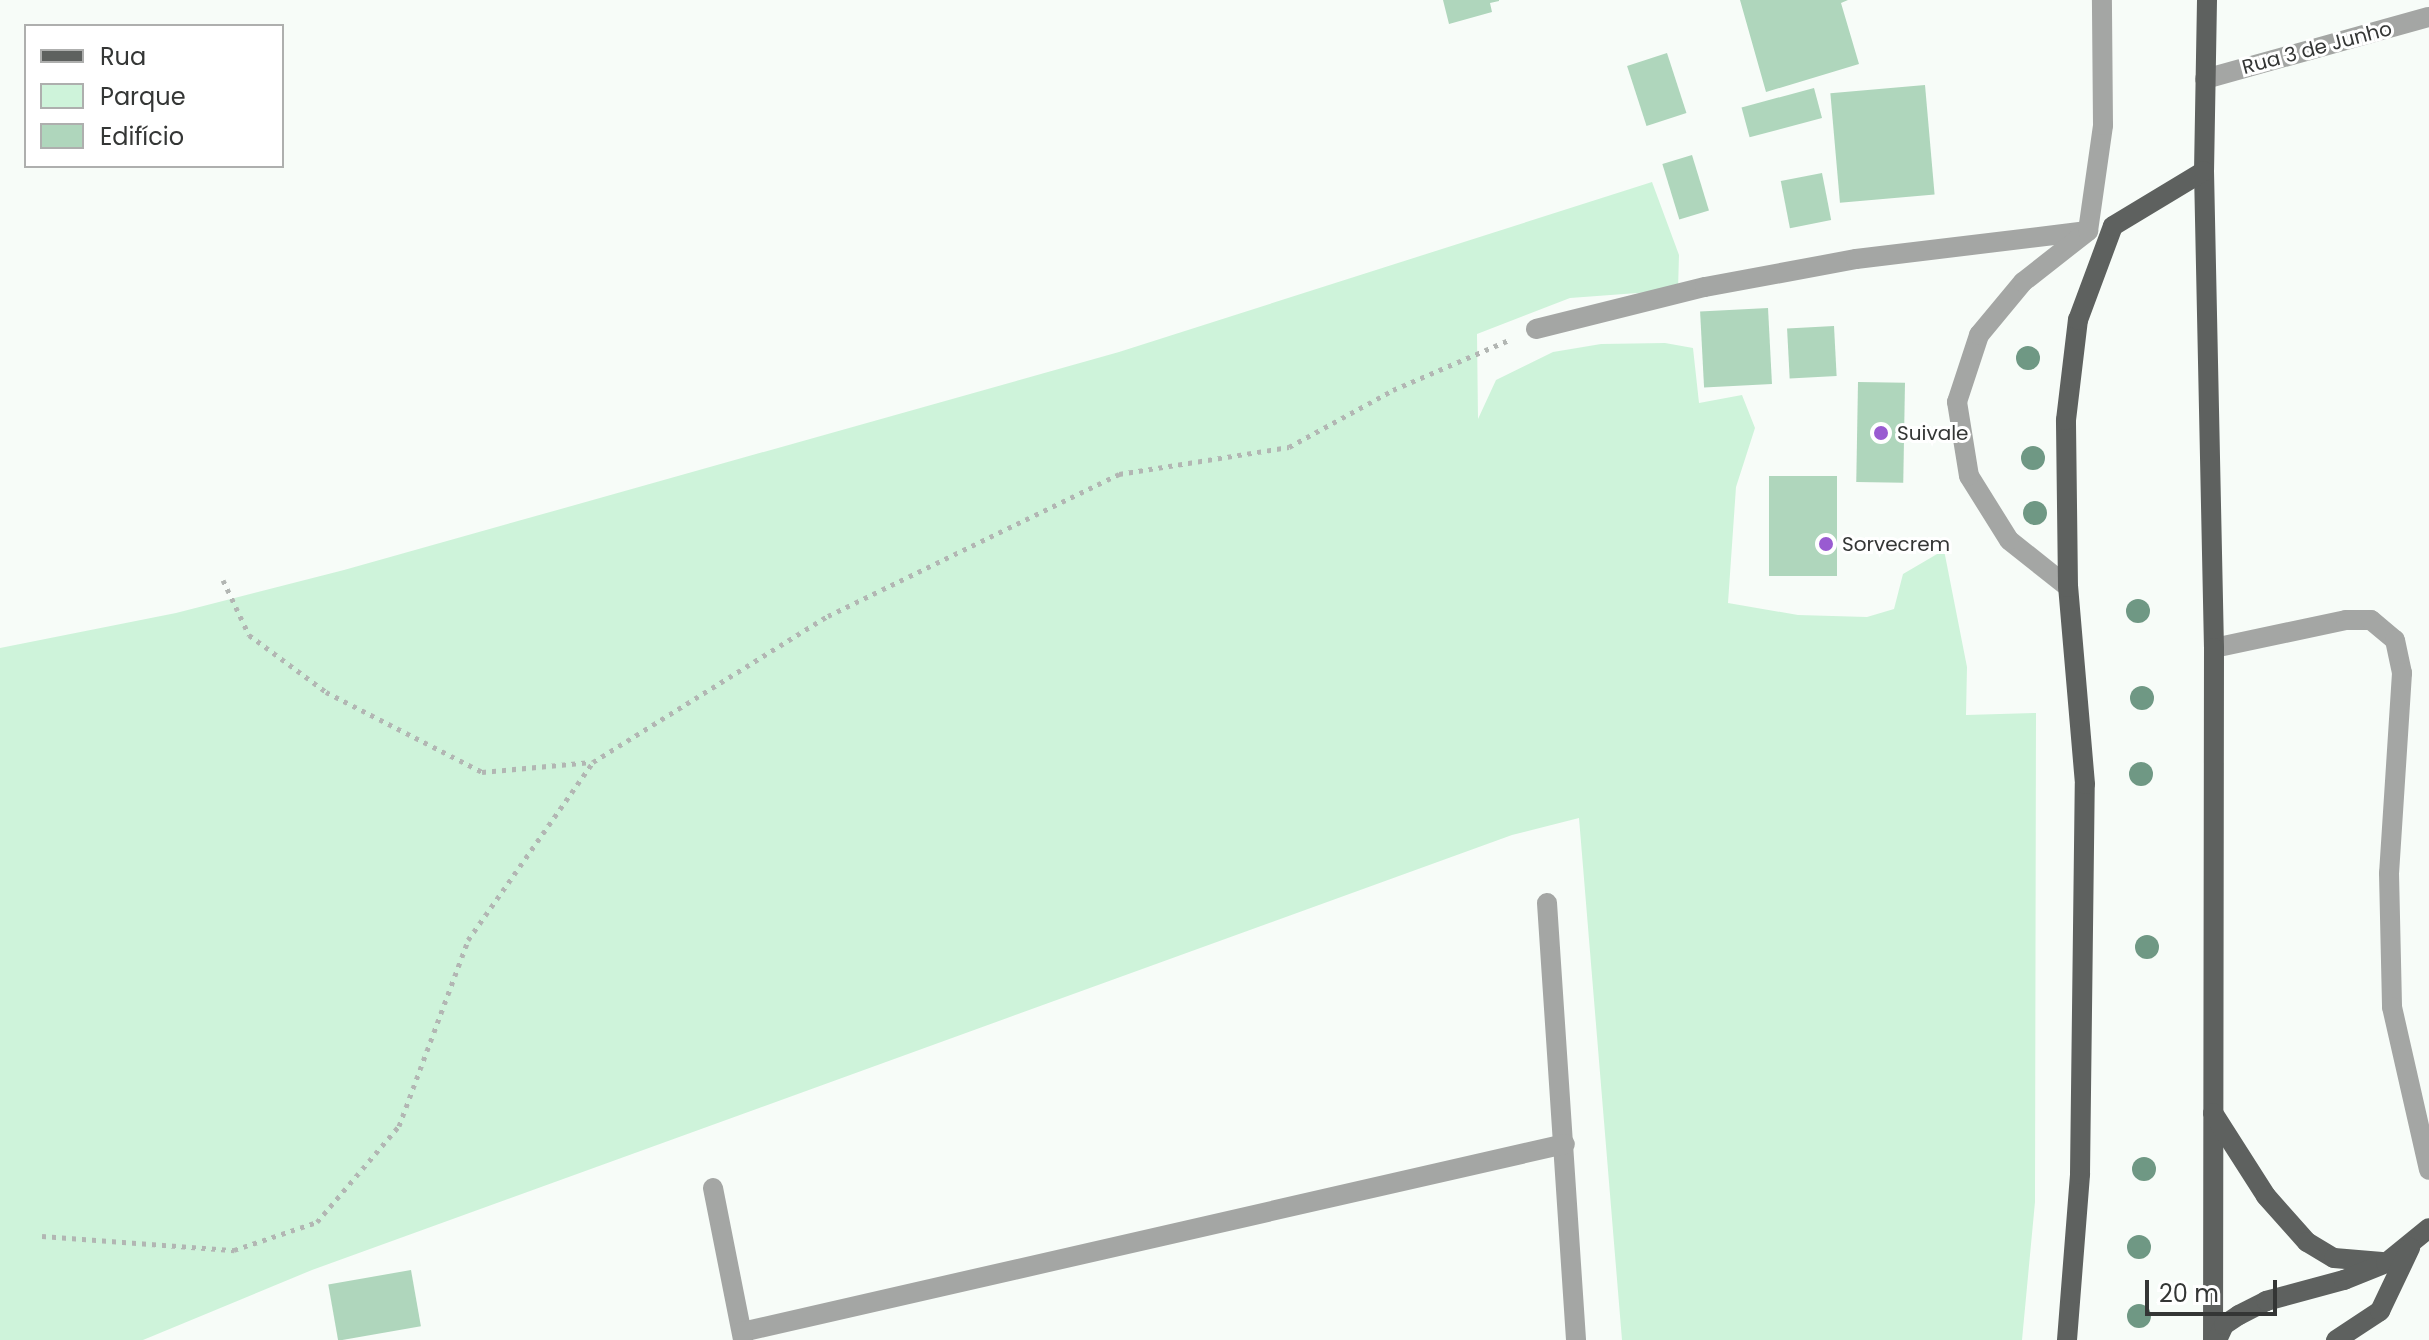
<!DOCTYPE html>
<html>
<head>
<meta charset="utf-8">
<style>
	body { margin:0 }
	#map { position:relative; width:2429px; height:1340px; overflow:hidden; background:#f7fcf8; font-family:Poppins,sans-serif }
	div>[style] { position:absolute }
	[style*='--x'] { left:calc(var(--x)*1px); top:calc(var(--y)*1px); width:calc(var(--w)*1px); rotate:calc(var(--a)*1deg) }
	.green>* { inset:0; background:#cef3da }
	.building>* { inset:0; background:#afd6bc; transform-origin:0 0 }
	.path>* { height:5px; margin-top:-2.5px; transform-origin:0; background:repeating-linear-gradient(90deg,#b2b6b3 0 4px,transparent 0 10px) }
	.minor>* { height:20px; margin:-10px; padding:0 10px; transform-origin:10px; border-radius:10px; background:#a4a6a4 }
	.major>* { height:20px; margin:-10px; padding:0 10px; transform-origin:10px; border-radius:10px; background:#5e615f }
	.trees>* { width:24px; height:24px; margin:-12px; border-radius:50%; background:#6f9884 }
	.dots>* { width:22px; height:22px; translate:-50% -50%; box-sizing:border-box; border:4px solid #fff; border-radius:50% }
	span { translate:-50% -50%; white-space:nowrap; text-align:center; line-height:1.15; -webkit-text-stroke:6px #fff; paint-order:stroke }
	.street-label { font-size:20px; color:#343635 }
	.poi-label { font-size:20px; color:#343635 }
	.left { translate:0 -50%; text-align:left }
	.legend { position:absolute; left:24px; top:24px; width:260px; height:144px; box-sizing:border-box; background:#fff; border:2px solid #aeafae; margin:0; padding:10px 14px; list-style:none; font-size:24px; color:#343635 }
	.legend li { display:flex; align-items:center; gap:16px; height:40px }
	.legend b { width:40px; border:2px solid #aeafae }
	.scale { position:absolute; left:2145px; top:1280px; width:132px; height:36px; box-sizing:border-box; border:4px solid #343635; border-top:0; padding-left:10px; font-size:24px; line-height:28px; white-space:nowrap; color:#343635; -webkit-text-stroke:6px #fff; paint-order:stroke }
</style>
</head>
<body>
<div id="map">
	<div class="green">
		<div style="clip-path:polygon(1652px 182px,1679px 255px,1678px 290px,1570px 298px,1477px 334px,1478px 419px,1496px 380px,1553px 352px,1601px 344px,1665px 343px,1693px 348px,1699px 403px,1742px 395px,1755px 428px,1736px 487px,1728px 603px,1798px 615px,1867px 617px,1894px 609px,1903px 574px,1944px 550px,1967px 667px,1966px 715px,2036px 713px,2035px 1202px,2022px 1340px,1622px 1340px,1579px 818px,1512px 835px,312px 1270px,143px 1340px,0 1340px,0 648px,176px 613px,344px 570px,1119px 352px)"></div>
	</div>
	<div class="building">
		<div style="clip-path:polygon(1443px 0,1499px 0,1499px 1px,1490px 3px,1492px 12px,1449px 24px)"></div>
		<div style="clip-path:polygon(1740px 0,1848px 0,1841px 3px,1859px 64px,1766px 92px)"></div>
		<div style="left:1667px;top:53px;width:63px;height:42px;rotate:72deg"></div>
		<div style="left:1925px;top:85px;width:110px;height:95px;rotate:85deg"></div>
		<div style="left:1814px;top:88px;width:31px;height:75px;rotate:75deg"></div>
		<div style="left:1692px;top:155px;width:58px;height:31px;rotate:73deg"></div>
		<div style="left:1822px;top:173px;width:48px;height:42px;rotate:79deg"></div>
		<div style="left:1768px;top:308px;width:76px;height:68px;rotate:87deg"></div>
		<div style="left:1834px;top:326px;width:50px;height:47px;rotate:87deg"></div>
		<div style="left:1858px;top:382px;width:47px;height:100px;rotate:1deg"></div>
		<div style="left:1769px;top:476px;width:68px;height:100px"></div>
		<div style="left:411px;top:1270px;width:57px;height:84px;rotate:80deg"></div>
	</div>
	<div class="path">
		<div style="--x:223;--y:580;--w:61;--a:64.7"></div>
		<div style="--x:249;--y:635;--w:96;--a:36.5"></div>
		<div style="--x:326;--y:692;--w:175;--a:27.1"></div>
		<div style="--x:482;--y:772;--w:110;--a:-5.2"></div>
		<div style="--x:42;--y:1236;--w:193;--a:4.2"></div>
		<div style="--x:234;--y:1250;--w:88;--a:-18.6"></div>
		<div style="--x:317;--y:1222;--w:126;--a:-49.5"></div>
		<div style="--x:399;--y:1126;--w:198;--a:-69.6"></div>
		<div style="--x:468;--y:940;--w:218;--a:-54.9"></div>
		<div style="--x:593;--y:762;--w:277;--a:-31.9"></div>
		<div style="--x:828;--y:616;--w:324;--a:-26"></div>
		<div style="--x:1119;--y:474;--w:172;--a:-9"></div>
		<div style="--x:1289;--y:447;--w:119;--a:-28.7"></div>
		<div style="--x:1393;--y:390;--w:126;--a:-23.3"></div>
	</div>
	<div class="minor">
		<div style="--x:2205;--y:79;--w:232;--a:-15.5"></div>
		<div style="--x:1536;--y:329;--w:174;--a:-14"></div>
		<div style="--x:1705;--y:287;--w:154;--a:-10.5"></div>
		<div style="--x:1856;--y:259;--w:233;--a:-6.9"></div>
		<div style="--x:2068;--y:587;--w:75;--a:-141.5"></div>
		<div style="--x:2009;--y:540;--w:75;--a:-122"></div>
		<div style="--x:1969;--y:476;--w:75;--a:-99.2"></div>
		<div style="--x:1957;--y:402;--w:71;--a:-71.8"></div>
		<div style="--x:1979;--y:335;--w:69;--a:-50.3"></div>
		<div style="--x:2023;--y:282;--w:83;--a:-38.1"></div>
		<div style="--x:2088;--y:231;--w:107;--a:-81.9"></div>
		<div style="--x:2103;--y:125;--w:125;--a:-90.5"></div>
		<div style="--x:2214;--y:648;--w:135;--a:-12"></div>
		<div style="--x:2346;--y:620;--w:25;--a:0"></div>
		<div style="--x:2371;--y:620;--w:31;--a:40"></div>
		<div style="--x:2395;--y:640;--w:34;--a:78"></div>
		<div style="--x:2402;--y:673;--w:200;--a:93.7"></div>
		<div style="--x:2389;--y:873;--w:134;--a:88.7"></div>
		<div style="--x:2392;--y:1007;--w:167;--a:77.2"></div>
		<div style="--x:1547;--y:903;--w:438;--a:86.2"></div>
		<div style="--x:713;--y:1188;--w:155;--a:78.8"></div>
		<div style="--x:742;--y:1332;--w:844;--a:-12.87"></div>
	</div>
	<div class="major">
		<div style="--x:2207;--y:0;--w:171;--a:91"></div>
		<div style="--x:2204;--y:171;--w:477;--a:88.8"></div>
		<div style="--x:2214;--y:648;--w:692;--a:90.08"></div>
		<div style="--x:2213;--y:1113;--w:98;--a:57.4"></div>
		<div style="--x:2266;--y:1196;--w:62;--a:48.3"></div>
		<div style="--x:2307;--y:1242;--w:31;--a:31"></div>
		<div style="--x:2334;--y:1258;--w:48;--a:4.8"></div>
		<div style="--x:2067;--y:1340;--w:167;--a:-85.5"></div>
		<div style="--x:2080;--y:1174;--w:390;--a:-89.3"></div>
		<div style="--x:2085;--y:784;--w:198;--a:-94.9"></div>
		<div style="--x:2068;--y:587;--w:167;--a:-90.7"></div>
		<div style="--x:2066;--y:420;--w:101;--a:-83.2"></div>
		<div style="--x:2078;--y:320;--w:100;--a:-69.6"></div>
		<div style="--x:2113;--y:226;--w:106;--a:-31.1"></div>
		<div style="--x:2217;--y:1340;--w:17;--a:-65"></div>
		<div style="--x:2224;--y:1325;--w:18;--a:-34"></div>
		<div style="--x:2239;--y:1315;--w:30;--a:-27"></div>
		<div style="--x:2266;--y:1301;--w:81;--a:-15.1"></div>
		<div style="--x:2344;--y:1280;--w:45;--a:-22"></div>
		<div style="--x:2386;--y:1263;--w:55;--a:-39.1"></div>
		<div style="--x:2336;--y:1340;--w:53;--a:-33.4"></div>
		<div style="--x:2380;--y:1311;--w:70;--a:-64.5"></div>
	</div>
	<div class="trees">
		<div style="left:2028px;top:358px"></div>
		<div style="left:2033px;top:458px"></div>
		<div style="left:2035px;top:513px"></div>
		<div style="left:2138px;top:611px"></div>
		<div style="left:2142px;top:698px"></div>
		<div style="left:2141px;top:774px"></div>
		<div style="left:2147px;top:947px"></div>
		<div style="left:2144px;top:1169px"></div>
		<div style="left:2139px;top:1247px"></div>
		<div style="left:2139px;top:1316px"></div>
	</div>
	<div class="dots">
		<div style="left:1881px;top:433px;background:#995bd1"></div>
		<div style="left:1826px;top:544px;background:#995bd1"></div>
	</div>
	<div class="street-label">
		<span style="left:2317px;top:48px;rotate:-15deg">Rua 3 de Junho</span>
	</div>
	<div class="poi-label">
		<span class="left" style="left:1897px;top:433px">Suivale</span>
		<span class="left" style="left:1842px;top:544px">Sorvecrem</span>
	</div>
	<ul class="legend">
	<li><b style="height:10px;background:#5e615f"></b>Rua</li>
	<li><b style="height:22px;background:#cef3da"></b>Parque</li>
	<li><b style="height:22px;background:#afd6bc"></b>Edifício</li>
	</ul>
	<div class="scale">20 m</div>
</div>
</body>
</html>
